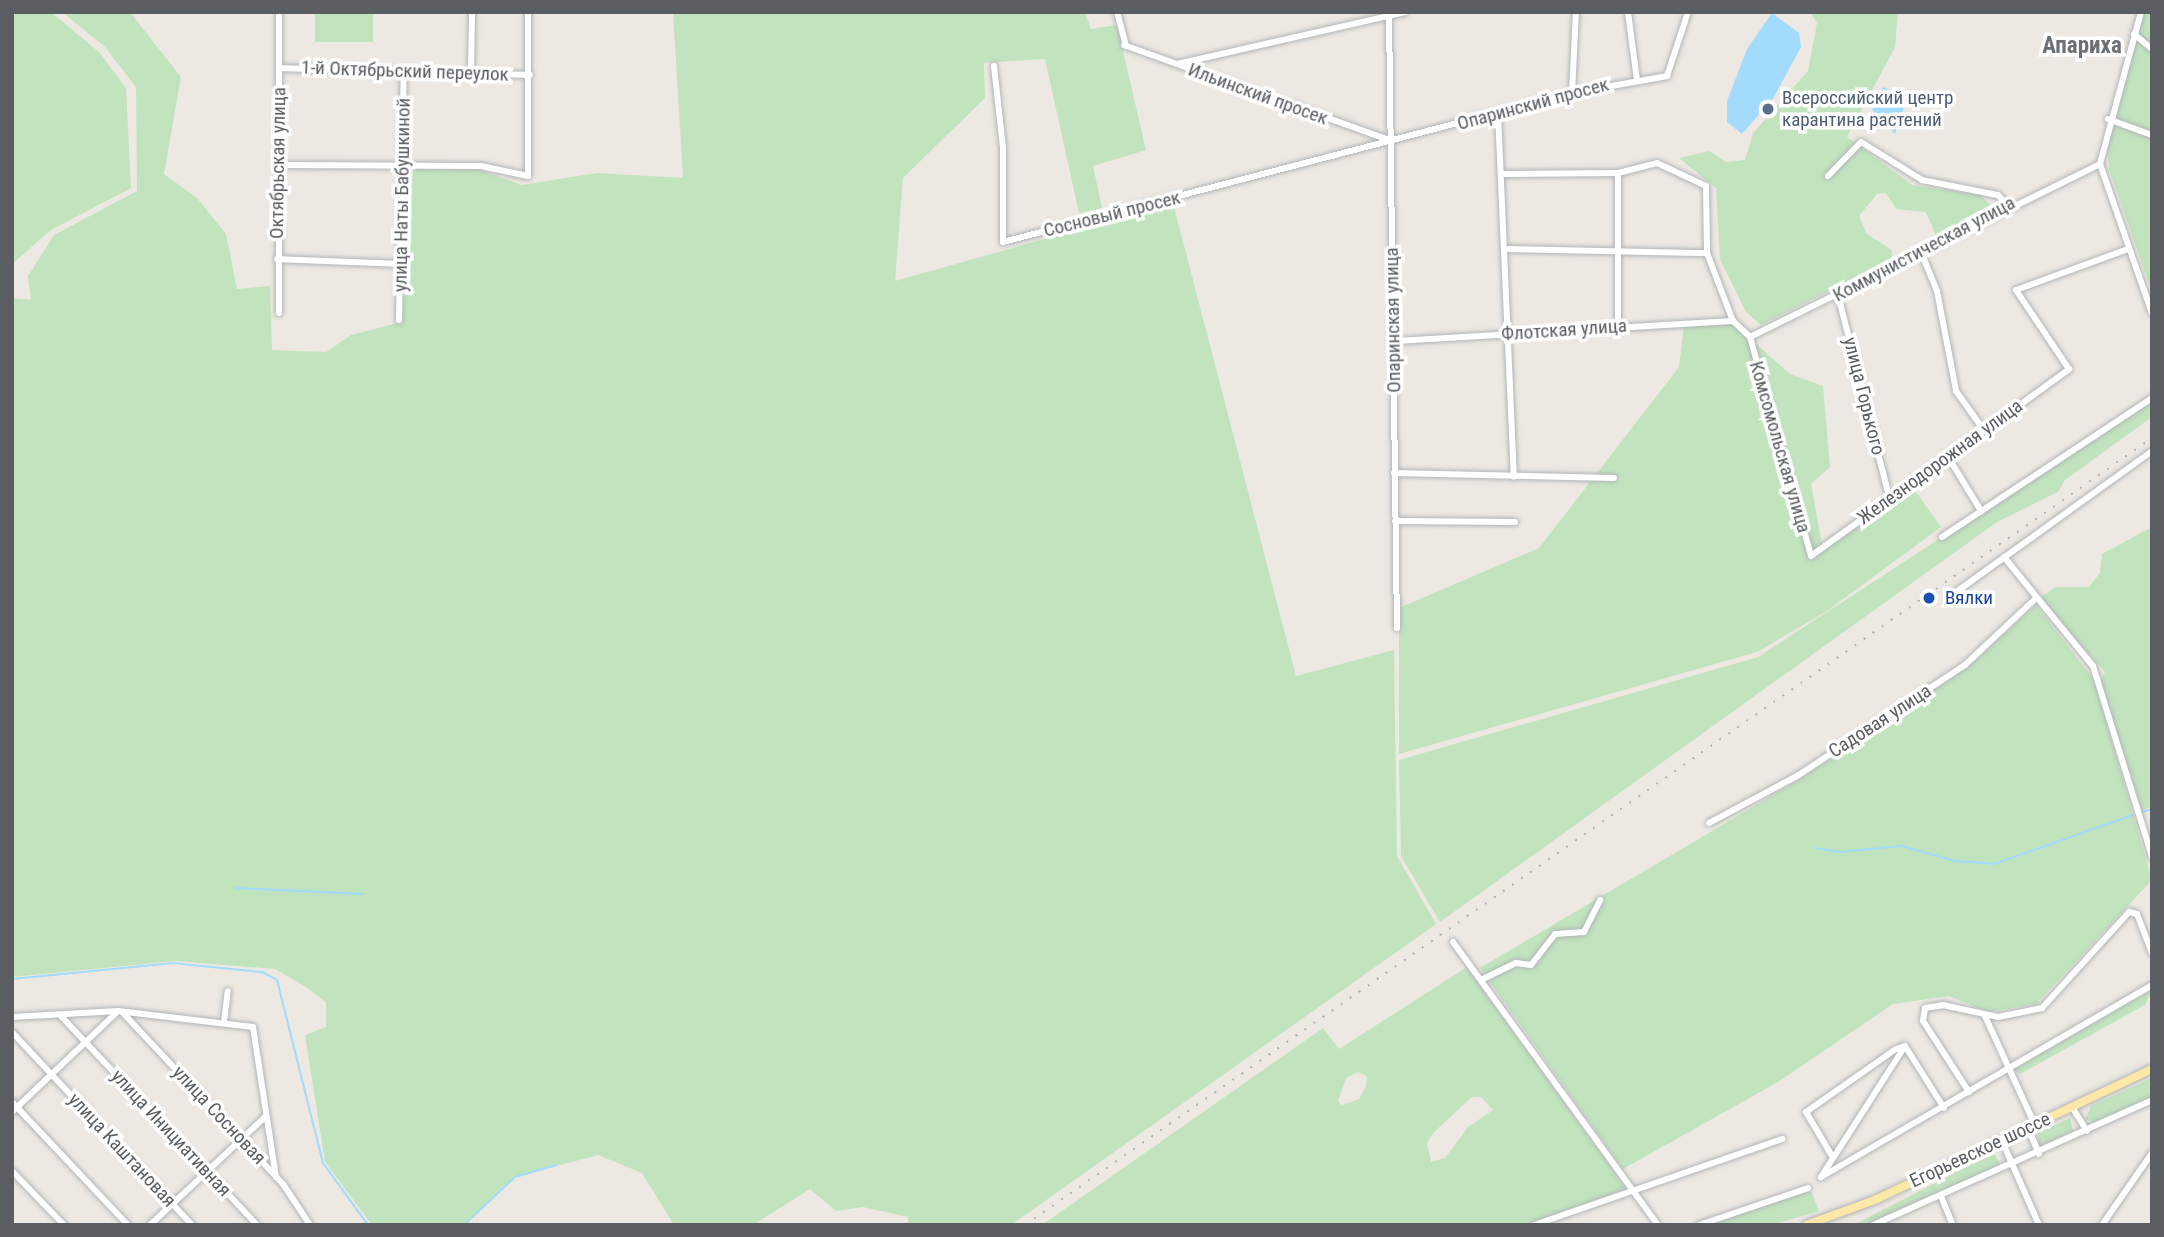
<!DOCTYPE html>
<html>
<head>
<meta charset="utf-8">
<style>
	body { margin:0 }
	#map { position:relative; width:2164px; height:1237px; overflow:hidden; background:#ede9e2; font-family:"Roboto Condensed",sans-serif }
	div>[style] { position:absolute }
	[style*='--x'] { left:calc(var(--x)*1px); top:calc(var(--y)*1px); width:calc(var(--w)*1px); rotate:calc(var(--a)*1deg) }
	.green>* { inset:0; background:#c1e4be; transform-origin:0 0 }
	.water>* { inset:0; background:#a2dbfc }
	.stream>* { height:2px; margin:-1px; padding:0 1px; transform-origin:1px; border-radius:1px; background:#a2dbfc }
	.roads { filter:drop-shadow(0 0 2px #b2b5b9) drop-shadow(0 0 2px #b2b5b9) }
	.minor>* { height:6px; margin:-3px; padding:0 3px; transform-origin:3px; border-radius:3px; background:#fff }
	.major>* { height:8px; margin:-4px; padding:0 4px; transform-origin:4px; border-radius:4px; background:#fce8a7 }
	.rail>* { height:2px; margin-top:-1px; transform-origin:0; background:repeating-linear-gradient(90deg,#b1b2b2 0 2px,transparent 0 11px) }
	.dots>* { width:19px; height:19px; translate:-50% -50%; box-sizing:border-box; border:4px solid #fff; border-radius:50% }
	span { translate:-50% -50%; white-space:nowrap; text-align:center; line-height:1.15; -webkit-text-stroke:7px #fff; paint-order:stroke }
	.street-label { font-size:19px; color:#5a5e62 }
	.service-label { font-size:19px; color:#4e5e75 }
	.left { translate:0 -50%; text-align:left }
	.transit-label { font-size:19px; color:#164399 }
	.quarter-label { font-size:23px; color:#6b7074; font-weight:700 }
	.frame { position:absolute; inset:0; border:14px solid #5a5e62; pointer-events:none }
</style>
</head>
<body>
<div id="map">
	<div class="green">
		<div style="clip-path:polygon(12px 12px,51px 12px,99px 52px,126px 88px,131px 188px,51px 230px,12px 264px)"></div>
		<div style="clip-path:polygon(62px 12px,130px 12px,181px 77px,164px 174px,197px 198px,226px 234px,237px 289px,270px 286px,272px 350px,326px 352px,351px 335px,402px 322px,413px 168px,477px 169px,522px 185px,597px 173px,683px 178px,673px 12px,1085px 12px,1091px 29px,1117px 25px,1146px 150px,1093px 166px,1102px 208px,1079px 213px,1045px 59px,984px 63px,985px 98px,903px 178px,895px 281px,1173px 203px,1296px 676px,1394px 650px,1397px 856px,1436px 924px,1011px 1225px,908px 1225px,908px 1217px,863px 1207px,836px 1211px,810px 1189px,753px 1225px,674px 1225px,642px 1173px,598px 1155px,516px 1177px,465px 1225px,372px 1225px,325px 1162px,305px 1035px,326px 1027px,326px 1002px,306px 987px,275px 969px,175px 961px,12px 977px,12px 298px,31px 300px,28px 276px,54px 235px,137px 191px,136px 87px,105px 47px)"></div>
		<div style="left:315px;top:12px;width:58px;height:30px"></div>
		<div style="clip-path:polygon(1810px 12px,1898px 12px,1895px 47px,1847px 137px,1912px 185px,1981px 195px,1994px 209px,1937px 239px,1926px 212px,1896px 209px,1886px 193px,1877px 194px,1859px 216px,1867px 234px,1892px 250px,1891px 260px,1761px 325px,1746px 312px,1720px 259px,1716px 188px,1679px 158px,1709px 151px,1726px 162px,1745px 160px,1753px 133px,1808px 71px,1817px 23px)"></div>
		<div style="clip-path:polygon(2144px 12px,2152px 12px,2152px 292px,2109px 169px,2108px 146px)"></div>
		<div style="clip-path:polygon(1728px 319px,1790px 374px,1823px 386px,1830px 467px,1811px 484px,1823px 550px,1911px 485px,1941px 527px,1827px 611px,1757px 652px,1399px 754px,1399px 608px,1539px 548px,1679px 367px,1684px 327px)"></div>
		<div style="clip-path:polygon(2152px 400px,2152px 417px,2065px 480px,2058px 492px,1997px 522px,1440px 922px,1401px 856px,1399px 760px,1758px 657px)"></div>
		<div style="clip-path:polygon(2152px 527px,2152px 807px,2142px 810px,2100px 681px,2105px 672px,2039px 598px,2056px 587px,2089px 587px,2100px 573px,2102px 554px)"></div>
		<div style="clip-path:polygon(2036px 605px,2094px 680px,2152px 880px,2036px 1004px,1988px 1012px,1949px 996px,1893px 1004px,1778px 1082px,1623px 1169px,1480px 968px,1802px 778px,1968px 667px)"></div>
		<div style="clip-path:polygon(evenodd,1467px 967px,1627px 1190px,1529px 1225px,1042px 1225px,1323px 1028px,1339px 1049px,1467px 967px,1358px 1072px,1367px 1076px,1366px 1087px,1359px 1099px,1342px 1105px,1338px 1101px,1346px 1078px,1358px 1072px,1467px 967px,1472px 1097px,1481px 1097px,1493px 1110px,1468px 1127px,1445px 1158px,1431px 1162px,1427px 1143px,1433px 1133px,1472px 1097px)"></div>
		<div style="clip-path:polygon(2152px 990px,2145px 1005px,2020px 1074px,2014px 1069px)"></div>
		<div style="clip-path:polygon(2152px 1078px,2152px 1099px,2096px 1123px,2085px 1119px,2091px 1106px)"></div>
		<div style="clip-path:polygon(2070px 1118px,2074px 1133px,2039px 1149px,2038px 1133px)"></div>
		<div style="clip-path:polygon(1994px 1153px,2003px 1169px,1870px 1225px,1853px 1225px)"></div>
		<div style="clip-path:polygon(1804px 1190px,1812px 1193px,1819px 1211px,1772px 1225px,1704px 1225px)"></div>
	</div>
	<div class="water">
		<div style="clip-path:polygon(1772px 13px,1799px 33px,1801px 47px,1774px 97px,1742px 134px,1727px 122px,1727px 101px,1747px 49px)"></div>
		<div style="clip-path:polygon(1883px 87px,1907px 98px,1895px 134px,1872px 110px)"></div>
	</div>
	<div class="stream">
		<div style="--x:2142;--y:812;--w:10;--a:-17"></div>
		<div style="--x:1815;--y:848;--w:25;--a:9"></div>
		<div style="--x:1840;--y:852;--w:62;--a:-5.5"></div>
		<div style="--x:1902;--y:846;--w:55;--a:15.8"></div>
		<div style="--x:1955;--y:861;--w:39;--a:4"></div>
		<div style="--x:1994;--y:864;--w:147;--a:-19.4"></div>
		<div style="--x:236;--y:888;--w:127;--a:2.7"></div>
		<div style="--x:12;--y:979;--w:162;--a:-5.7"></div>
		<div style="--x:173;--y:963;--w:89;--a:5.8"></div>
		<div style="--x:262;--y:972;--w:17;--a:28"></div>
		<div style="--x:277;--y:980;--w:189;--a:75.9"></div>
		<div style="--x:323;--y:1163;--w:77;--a:54"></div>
		<div style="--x:464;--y:1225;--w:70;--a:-43.3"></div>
		<div style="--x:515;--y:1177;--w:43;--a:-16.3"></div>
	</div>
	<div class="roads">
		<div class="minor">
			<div style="--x:279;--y:12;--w:301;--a:90"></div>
			<div style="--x:1117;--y:12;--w:35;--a:75"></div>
			<div style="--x:1389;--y:12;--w:616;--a:89.26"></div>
			<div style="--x:1628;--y:12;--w:69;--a:82.5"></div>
			<div style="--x:2141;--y:12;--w:157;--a:105.1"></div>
			<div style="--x:2100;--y:164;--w:158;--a:70.8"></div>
			<div style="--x:2134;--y:34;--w:23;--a:40"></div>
			<div style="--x:1124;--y:45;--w:282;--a:19.7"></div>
			<div style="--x:1177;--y:64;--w:234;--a:-12.8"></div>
			<div style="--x:994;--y:66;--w:82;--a:83.7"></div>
			<div style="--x:1003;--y:148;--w:94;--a:90"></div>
			<div style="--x:1003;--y:242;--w:588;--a:-14.67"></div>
			<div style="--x:1572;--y:93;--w:97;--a:-10.1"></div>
			<div style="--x:1667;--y:76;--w:67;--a:-71.8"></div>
			<div style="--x:279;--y:68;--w:251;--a:1.6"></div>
			<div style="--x:471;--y:72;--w:60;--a:-89"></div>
			<div style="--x:1572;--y:93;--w:81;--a:-87.2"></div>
			<div style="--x:1498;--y:113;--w:364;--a:87.5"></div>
			<div style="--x:2108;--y:119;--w:47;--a:20"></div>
			<div style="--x:278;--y:165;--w:203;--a:0.3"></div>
			<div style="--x:481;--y:166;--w:48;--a:12"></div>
			<div style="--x:528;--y:176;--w:164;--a:-90"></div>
			<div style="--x:1505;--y:174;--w:113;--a:-0.5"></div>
			<div style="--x:1618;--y:173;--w:40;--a:-14.4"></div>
			<div style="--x:1657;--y:163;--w:54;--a:25.1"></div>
			<div style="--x:1706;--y:186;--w:67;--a:89.1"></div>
			<div style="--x:1707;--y:253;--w:73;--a:69.1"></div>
			<div style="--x:1733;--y:321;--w:23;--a:43"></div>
			<div style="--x:1828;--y:176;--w:47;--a:-45.9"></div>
			<div style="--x:1861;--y:142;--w:72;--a:31.9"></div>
			<div style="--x:1922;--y:180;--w:77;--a:11.2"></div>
			<div style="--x:1998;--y:195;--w:13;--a:48"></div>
			<div style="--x:1509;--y:249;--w:198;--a:1.2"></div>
			<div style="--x:1921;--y:252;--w:42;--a:67.7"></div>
			<div style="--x:1937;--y:291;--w:102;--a:79.2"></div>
			<div style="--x:1956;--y:391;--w:47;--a:54.6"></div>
			<div style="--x:277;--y:259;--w:123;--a:2.3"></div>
			<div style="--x:1838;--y:295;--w:207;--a:75.8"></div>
			<div style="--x:399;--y:320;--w:250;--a:-88.9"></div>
			<div style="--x:1618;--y:326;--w:153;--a:-90"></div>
			<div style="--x:1750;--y:337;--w:227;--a:74.4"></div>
			<div style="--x:1811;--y:556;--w:319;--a:-35.9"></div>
			<div style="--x:2069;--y:369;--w:95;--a:-123.9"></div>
			<div style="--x:2016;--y:290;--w:119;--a:-20.1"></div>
			<div style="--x:1750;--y:337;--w:390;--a:-26.3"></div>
			<div style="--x:1395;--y:341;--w:339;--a:-3.4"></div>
			<div style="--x:1947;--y:455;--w:66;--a:58.7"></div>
			<div style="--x:1394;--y:473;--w:220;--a:1.3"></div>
			<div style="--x:1395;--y:521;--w:120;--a:0.5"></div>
			<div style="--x:1942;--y:537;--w:252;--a:-33.5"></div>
			<div style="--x:2004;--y:557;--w:141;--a:50.8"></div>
			<div style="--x:2093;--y:666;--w:200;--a:72.8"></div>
			<div style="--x:1956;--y:592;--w:241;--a:-35.7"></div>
			<div style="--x:1709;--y:823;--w:100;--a:-28.1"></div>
			<div style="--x:1797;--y:776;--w:201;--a:-33.5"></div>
			<div style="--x:1965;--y:665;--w:96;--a:-43.3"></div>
			<div style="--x:1453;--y:942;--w:349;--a:54.1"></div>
			<div style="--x:1483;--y:979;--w:37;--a:-26"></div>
			<div style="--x:1516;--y:963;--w:15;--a:8"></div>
			<div style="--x:1531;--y:965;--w:39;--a:-52"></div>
			<div style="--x:1555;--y:934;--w:29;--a:-4"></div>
			<div style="--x:1584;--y:932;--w:36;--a:-63"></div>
			<div style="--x:122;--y:1012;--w:236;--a:46.9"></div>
			<div style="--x:283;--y:1184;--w:49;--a:56.6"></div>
			<div style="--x:60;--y:1015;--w:288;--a:46.8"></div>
			<div style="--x:1985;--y:1016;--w:120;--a:65.4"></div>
			<div style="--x:12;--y:1017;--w:106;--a:-3.2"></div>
			<div style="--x:118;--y:1011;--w:136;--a:6.8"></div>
			<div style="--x:253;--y:1027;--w:152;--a:81.3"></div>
			<div style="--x:224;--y:1022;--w:31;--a:-83"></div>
			<div style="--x:12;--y:1032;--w:264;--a:47"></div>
			<div style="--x:1905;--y:1046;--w:156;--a:122.7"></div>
			<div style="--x:1821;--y:1177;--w:383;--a:-30.1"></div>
			<div style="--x:1969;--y:1092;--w:85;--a:-122.9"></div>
			<div style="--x:1923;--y:1021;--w:13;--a:-81"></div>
			<div style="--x:1925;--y:1008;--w:18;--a:-9"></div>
			<div style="--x:1943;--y:1005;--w:56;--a:12.3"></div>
			<div style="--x:1998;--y:1017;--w:45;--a:-11.6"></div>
			<div style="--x:2042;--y:1008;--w:130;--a:-47.8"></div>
			<div style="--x:2129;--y:912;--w:8;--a:14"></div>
			<div style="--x:2137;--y:914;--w:42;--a:69"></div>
			<div style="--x:12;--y:1102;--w:169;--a:46.7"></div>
			<div style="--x:2072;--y:1107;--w:28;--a:58"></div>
			<div style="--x:12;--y:1112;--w:146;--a:-43.6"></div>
			<div style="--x:2028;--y:1128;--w:28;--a:67"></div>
			<div style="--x:2002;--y:1141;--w:92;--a:66.2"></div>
			<div style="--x:1832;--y:1156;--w:51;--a:-120.6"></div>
			<div style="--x:1806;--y:1112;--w:110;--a:-35"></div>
			<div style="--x:1896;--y:1049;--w:9;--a:-18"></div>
			<div style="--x:1905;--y:1046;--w:73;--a:57.8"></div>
			<div style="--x:12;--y:1171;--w:75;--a:46.1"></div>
			<div style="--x:1941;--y:1196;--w:31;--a:68"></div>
			<div style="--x:150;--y:1225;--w:158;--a:-43.2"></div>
			<div style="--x:1534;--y:1225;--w:263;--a:-19.1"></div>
			<div style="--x:1699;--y:1225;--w:115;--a:-18.7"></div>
			<div style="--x:1873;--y:1225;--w:306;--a:-24.1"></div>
			<div style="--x:2102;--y:1225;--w:88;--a:-55.2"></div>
		</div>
		<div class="major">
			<div style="--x:1806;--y:1225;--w:76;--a:-20.1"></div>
			<div style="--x:1877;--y:1199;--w:304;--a:-25.3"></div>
		</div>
	</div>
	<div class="rail">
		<div style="--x:1025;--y:1225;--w:1375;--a:-34.93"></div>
	</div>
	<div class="dots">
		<div style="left:1768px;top:109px;background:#5c6f8a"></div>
		<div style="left:1929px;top:598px;background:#1a4fb4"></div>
	</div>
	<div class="street-label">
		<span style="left:405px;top:71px;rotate:2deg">1-й Октябрьский переулок</span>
		<span style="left:1258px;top:94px;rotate:20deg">Ильинский просек</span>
		<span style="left:1533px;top:104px;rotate:-15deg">Опаринский просек</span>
		<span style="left:278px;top:163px;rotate:-89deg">Октябрьская улица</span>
		<span style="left:402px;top:195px;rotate:-89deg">улица Наты Бабушкиной</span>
		<span style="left:1112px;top:214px;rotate:-14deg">Сосновый просек</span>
		<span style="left:1924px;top:249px;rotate:-28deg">Коммунистическая улица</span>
		<span style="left:1393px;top:320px;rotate:-91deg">Опаринская улица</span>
		<span style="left:1564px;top:330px;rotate:-4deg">Флотская улица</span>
		<span style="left:1864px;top:396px;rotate:76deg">улица Горького</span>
		<span style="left:1780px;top:447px;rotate:74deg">Комсомольская улица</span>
		<span style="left:1940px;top:462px;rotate:-36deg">Железнодорожная улица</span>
		<span style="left:1880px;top:721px;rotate:-33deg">Садовая улица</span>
		<span style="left:219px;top:1115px;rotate:47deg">улица Сосновая</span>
		<span style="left:171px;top:1133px;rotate:47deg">улица Инициативная</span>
		<span style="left:122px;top:1150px;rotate:47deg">улица Каштановая</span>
		<span style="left:1980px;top:1150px;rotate:-25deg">Егорьевское шоссе</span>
	</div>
	<div class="service-label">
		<span class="left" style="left:1782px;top:109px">Всероссийский центр<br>карантина растений</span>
	</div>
	<div class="transit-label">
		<span class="left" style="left:1945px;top:598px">Вялки</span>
	</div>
	<div class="quarter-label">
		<span style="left:2082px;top:46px">Апариха</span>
	</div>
	<div class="frame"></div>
</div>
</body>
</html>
